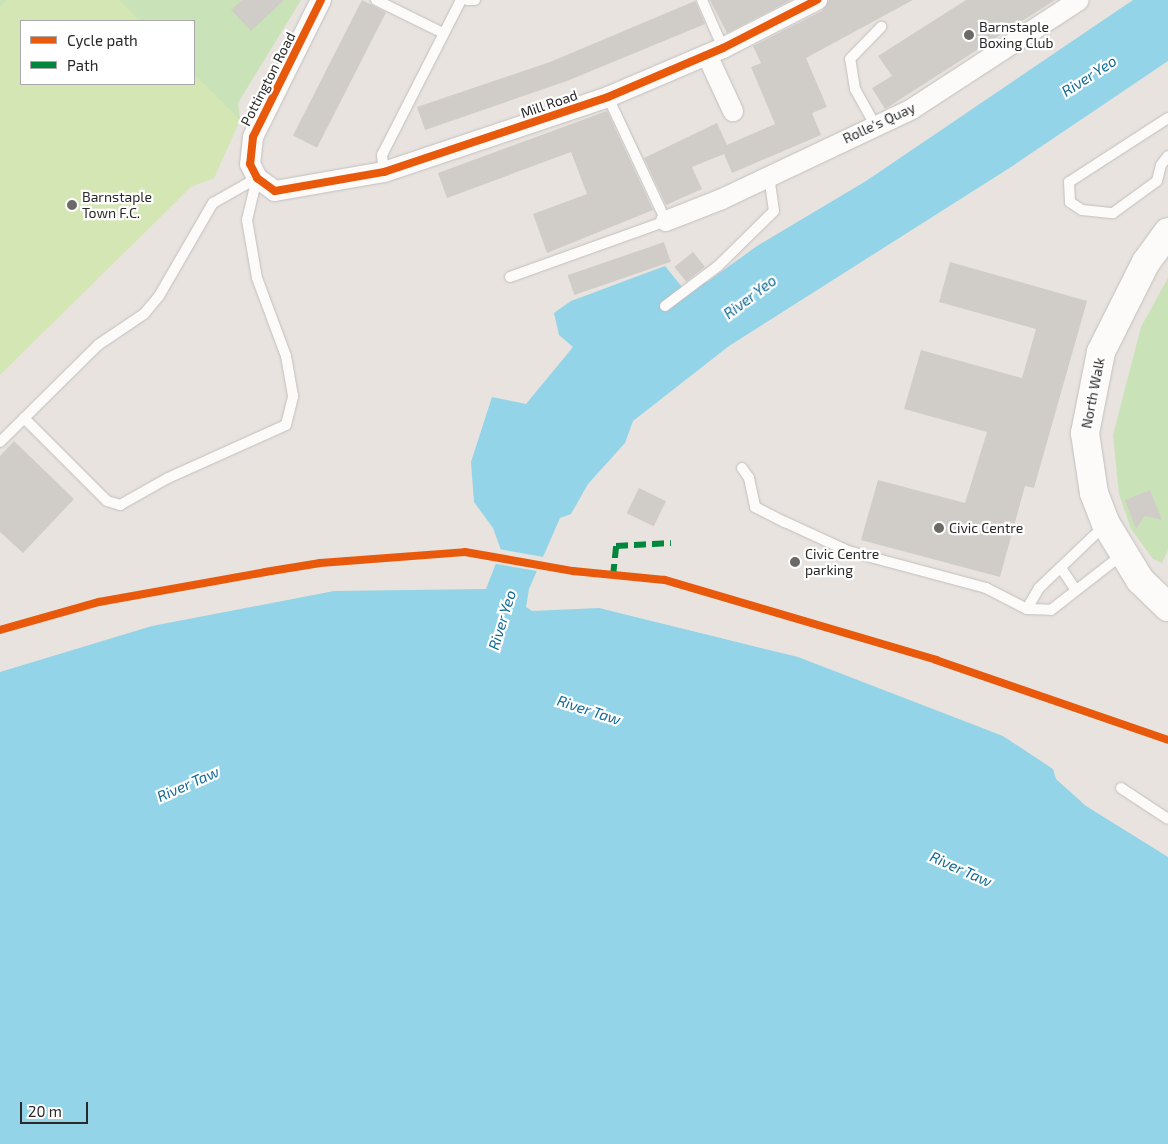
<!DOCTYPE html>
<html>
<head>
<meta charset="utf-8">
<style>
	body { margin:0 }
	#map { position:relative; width:1168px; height:1144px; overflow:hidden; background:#e8e3de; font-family:"Exo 2",sans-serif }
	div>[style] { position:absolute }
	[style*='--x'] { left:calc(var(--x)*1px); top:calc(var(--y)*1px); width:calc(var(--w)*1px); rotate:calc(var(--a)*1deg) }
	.green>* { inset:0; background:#cae2b8 }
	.pitch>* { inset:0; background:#d5e6b5 }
	.water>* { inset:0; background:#93d4e8 }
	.pier>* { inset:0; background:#e8e3de; transform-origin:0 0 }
	.building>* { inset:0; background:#d0cdc9; transform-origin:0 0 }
	.roads { filter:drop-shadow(0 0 1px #c1bfc0) drop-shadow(0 0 1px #c1bfc0) }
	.lane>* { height:10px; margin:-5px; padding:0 5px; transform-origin:5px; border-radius:5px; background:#fcfbfa }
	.street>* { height:20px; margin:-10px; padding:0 10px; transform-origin:10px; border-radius:10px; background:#fcfbfa }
	.secondary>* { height:28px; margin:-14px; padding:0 14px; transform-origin:14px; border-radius:14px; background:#fcfbfa }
	.quiet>* { height:6px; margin-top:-3px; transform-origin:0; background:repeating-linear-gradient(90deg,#00873e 0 12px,transparent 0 18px) }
	.cycleway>* { height:8px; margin:-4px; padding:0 4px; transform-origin:4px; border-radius:4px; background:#e8590c }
	.dots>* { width:14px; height:14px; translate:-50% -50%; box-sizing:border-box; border:2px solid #fff; border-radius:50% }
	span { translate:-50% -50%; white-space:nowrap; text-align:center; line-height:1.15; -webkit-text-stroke:4.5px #fff; paint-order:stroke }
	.poi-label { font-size:14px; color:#292929 }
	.left { translate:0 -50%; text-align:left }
	.street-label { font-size:14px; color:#292929 }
	.water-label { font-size:15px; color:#0f6a97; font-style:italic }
	.legend { position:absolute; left:20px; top:20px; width:175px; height:65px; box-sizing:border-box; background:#fff; border:1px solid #a9a9a9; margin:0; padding:6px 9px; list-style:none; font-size:15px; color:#292929 }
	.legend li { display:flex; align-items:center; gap:10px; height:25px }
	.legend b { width:25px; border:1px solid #a9a9a9 }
	.scale { position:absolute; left:20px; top:1102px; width:68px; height:22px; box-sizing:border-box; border:2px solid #292929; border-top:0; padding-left:6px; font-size:15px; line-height:18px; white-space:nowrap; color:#292929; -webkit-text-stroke:4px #fff; paint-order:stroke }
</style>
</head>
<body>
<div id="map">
	<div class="green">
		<div style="clip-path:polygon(evenodd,0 0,301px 0,238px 103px,240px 120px,214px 178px,189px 171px,0 341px,0 0,21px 21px,194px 21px,194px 84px,21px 84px,21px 21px)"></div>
		<div style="clip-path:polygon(1168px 278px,1168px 550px,1162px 563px,1153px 559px,1131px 529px,1119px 494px,1113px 435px,1141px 327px)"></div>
	</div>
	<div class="pitch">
		<div style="clip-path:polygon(8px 0,119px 0,140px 21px,21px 21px,21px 84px,194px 84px,194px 74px,240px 120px,214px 178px,191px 187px,0 375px,0 7px)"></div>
	</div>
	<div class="water">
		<div style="clip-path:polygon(1133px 0,1168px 0,1168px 61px,1011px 167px,729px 346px,633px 421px,625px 443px,588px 484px,571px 514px,560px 518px,529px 589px,526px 607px,532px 611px,599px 608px,798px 657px,1003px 736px,1053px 769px,1056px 779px,1086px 806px,1168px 857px,1168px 1144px,0 1144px,0 672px,152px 626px,334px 591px,486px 589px,501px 550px,493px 528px,474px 502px,471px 462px,492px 397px,526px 404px,573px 347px,559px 335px,554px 313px,571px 301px,665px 266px,682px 287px,707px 282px,757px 246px,866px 181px)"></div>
	</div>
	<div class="pier">
		<div style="left:498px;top:549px;width:48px;height:15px;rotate:10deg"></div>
	</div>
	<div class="building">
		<div style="clip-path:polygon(242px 0,284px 0,251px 31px,231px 10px)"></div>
		<div style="left:362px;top:0;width:27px;height:152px;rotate:27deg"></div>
		<div style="clip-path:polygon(710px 0,791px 0,727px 33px)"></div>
		<div style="clip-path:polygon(829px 0,913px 0,806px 58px,827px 107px,812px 113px,821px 135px,732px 173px,724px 154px,692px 167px,702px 189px,666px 205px,644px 158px,717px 123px,727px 145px,775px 124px,751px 67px,761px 63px,753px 46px,822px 11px)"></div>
		<div style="clip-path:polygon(966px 0,1055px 0,885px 109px,872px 88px,892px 76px,878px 56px)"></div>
		<div style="clip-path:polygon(695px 1px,705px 24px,567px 81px,425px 130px,417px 107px,550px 62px)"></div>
		<div style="clip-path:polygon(607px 111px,653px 210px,547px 253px,533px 214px,587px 194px,571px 152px,447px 198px,438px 173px)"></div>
		<div style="left:664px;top:242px;width:21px;height:102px;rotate:71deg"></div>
		<div style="left:693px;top:252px;width:19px;height:24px;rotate:51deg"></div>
		<div style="clip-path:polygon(950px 262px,1087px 301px,1034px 488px,1025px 486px,1000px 577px,861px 540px,878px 480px,965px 503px,987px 432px,904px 409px,921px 350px,1022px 378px,1036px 329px,939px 302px)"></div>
		<div style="clip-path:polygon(14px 441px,74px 499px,23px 553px,0 532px,0 456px)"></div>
		<div style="left:639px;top:488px;width:30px;height:28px;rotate:26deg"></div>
		<div style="clip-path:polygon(1150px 490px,1162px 520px,1145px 516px,1136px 529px,1125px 500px)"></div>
	</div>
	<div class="roads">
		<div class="lane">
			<div style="--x:376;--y:0;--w:75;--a:26.2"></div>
			<div style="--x:467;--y:0;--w:8;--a:0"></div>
			<div style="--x:702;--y:0;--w:52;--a:66.4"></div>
			<div style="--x:1168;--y:118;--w:118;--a:147.1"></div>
			<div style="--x:1069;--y:182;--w:20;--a:87"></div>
			<div style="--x:1070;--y:202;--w:14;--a:34"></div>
			<div style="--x:1082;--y:210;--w:31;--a:6"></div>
			<div style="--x:1113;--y:213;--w:54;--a:-36"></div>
			<div style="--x:1157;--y:181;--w:16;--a:-76"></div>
			<div style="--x:1161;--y:165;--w:11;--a:-52"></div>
			<div style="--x:875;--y:125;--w:41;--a:-119.1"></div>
			<div style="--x:855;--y:89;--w:30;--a:-99"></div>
			<div style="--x:850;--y:59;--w:45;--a:-45.9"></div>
			<div style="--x:384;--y:172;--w:17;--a:-97"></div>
			<div style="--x:382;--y:155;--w:174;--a:-63"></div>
			<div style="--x:510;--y:277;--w:166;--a:-19.7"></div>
			<div style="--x:666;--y:221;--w:137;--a:-115.1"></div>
			<div style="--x:665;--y:306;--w:66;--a:-37"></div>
			<div style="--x:718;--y:266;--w:78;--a:-44.5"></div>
			<div style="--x:774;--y:211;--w:36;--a:-98"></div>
			<div style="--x:24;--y:418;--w:117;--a:45"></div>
			<div style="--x:107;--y:501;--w:14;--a:17"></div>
			<div style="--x:120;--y:505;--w:55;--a:-29.4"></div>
			<div style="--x:168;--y:478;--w:129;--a:-24.2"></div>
			<div style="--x:286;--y:425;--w:30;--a:-76"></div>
			<div style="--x:293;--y:396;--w:41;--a:-99.9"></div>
			<div style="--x:286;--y:356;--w:83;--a:-110.4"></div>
			<div style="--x:257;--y:278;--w:59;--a:-99.8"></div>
			<div style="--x:247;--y:220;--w:43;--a:-76.6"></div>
			<div style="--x:0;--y:442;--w:138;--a:-44.7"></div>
			<div style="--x:98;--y:345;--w:55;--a:-34"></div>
			<div style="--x:144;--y:314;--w:23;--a:-50"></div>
			<div style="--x:159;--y:296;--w:108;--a:-59.9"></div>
			<div style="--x:213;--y:203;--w:51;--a:-29.6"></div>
			<div style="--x:742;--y:468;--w:12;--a:55"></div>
			<div style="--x:749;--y:478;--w:30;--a:78"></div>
			<div style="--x:755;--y:507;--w:34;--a:27"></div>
			<div style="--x:785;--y:522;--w:69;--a:24.7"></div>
			<div style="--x:848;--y:551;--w:143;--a:15"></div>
			<div style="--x:986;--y:588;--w:46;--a:27.1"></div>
			<div style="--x:1105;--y:525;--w:91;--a:136.3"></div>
			<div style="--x:1039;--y:588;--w:24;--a:120"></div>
			<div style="--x:1027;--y:609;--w:24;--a:2"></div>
			<div style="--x:1051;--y:610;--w:91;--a:-37.9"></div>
			<div style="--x:1061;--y:568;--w:25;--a:56"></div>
			<div style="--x:1121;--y:788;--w:56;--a:33.4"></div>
		</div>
		<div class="street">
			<div style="--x:321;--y:0;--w:153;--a:116.4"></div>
			<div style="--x:253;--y:137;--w:27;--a:96"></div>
			<div style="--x:250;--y:164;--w:16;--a:63"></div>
			<div style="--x:257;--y:178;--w:22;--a:36"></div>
			<div style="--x:275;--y:191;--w:111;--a:-9.9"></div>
			<div style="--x:384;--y:172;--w:236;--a:-18.5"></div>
			<div style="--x:608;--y:97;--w:125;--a:-23.1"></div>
			<div style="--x:723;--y:48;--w:106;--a:-27.1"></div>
			<div style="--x:707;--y:55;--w:62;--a:65.1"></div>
			<div style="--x:666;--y:221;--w:60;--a:-21.4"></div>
			<div style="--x:722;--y:199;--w:210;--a:-25.3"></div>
			<div style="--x:912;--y:109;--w:199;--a:-33.1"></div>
		</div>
		<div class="secondary">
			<div style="--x:1168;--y:232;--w:37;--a:126"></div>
			<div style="--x:1146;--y:262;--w:101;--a:116.6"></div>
			<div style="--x:1101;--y:352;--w:83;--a:101.2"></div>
			<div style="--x:1085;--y:433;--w:61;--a:81.5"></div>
			<div style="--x:1094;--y:493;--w:33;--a:69"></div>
			<div style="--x:1106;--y:524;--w:66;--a:58.7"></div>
			<div style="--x:1140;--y:580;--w:39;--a:44"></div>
		</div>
	</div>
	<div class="quiet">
		<div style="--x:613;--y:576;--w:30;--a:-84"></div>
		<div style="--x:616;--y:546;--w:55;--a:-3.1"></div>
	</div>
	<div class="cycleway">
		<div style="--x:321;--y:0;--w:153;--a:116.4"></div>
		<div style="--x:253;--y:137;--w:27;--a:96"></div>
		<div style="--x:250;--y:164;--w:16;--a:63"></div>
		<div style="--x:257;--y:178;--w:22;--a:36"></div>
		<div style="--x:275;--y:191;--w:111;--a:-9.9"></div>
		<div style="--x:384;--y:172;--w:236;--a:-18.5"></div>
		<div style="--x:608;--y:97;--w:125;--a:-23.1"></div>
		<div style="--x:723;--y:48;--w:106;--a:-27.1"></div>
		<div style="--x:0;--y:630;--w:103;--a:-15.8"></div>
		<div style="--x:99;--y:602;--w:169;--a:-10.2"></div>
		<div style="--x:265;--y:572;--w:56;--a:-9.3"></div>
		<div style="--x:320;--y:563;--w:145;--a:-4.3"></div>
		<div style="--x:465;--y:552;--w:110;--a:10"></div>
		<div style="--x:573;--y:571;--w:92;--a:5.6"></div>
		<div style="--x:665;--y:580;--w:283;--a:16.4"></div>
		<div style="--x:936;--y:660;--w:245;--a:19"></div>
	</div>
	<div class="dots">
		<div style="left:969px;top:35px;background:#6c6a68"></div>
		<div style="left:72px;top:205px;background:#6c6a68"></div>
		<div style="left:939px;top:528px;background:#6c6a68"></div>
		<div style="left:795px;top:562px;background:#6c6a68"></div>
	</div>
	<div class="poi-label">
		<span class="left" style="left:979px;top:35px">Barnstaple<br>Boxing Club</span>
		<span class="left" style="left:82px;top:205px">Barnstaple<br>Town F.C.</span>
		<span class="left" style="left:949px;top:528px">Civic Centre</span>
		<span class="left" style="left:805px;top:562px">Civic Centre<br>parking</span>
	</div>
	<div class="street-label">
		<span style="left:268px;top:79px;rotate:-63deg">Pottington Road</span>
		<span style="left:549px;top:104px;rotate:-19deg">Mill Road</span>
		<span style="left:879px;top:123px;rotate:-25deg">Rolle's Quay</span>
		<span style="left:1093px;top:393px;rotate:-79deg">North Walk</span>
	</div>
	<div class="water-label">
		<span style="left:1089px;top:76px;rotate:-33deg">River Yeo</span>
		<span style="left:750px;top:297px;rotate:-37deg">River Yeo</span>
		<span style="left:502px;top:620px;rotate:-73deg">River Yeo</span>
		<span style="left:589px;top:710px;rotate:18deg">River Taw</span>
		<span style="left:188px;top:784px;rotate:-24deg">River Taw</span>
		<span style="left:961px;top:869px;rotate:24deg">River Taw</span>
	</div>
	<ul class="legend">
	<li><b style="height:6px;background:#e8590c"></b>Cycle path</li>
	<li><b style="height:6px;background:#00873e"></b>Path</li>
	</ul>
	<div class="scale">20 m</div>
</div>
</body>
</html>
